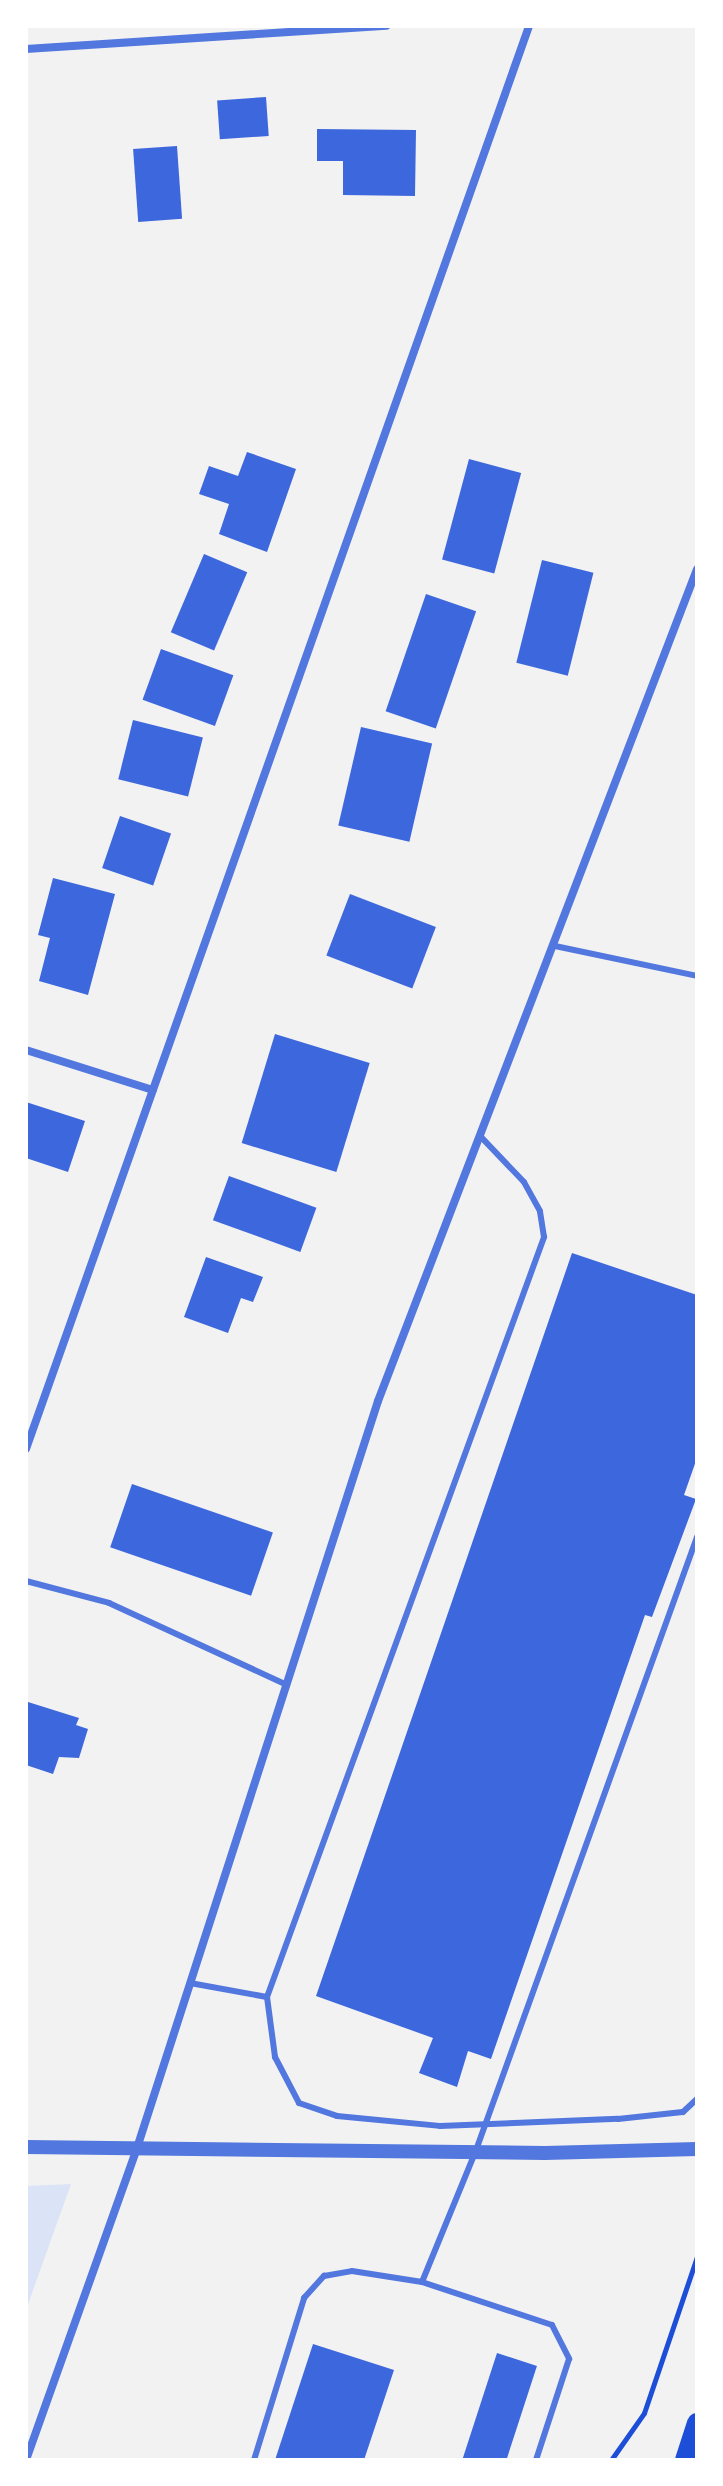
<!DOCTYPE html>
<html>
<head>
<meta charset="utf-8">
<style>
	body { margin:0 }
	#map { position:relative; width:723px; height:2486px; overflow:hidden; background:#f2f2f2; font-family:Montserrat,sans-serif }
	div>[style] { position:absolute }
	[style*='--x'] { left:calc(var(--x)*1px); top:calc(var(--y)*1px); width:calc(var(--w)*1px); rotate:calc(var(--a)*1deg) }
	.green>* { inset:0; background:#dbe4f7 }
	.building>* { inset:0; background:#3d67dc; transform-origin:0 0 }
	.path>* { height:5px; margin:-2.5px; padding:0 2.5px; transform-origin:2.5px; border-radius:2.5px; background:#1d4ed8 }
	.service>* { height:6px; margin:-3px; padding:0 3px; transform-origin:3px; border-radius:3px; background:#5277de }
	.minor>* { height:8px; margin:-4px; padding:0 4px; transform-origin:4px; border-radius:4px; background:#5277de }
	.tertiary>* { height:14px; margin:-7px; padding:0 7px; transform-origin:7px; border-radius:7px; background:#5277de }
	.primary>* { height:20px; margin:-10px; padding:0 10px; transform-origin:10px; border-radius:10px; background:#1d4ed8 }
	span { translate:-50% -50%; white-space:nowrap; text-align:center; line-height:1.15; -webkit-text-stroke:6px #fff; paint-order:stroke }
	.frame { position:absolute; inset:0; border:28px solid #fff; pointer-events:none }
</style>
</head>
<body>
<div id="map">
	<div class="green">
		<div style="clip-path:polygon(71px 2184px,26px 2310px,26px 2186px)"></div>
	</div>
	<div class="building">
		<div style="left:266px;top:97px;width:39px;height:49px;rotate:86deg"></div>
		<div style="clip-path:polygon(317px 129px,416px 130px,415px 196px,343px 195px,343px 161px,317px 161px)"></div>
		<div style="left:177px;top:146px;width:73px;height:44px;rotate:86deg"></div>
		<div style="clip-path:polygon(247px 452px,296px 469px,267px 552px,219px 534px,229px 504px,199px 494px,209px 466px,238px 476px)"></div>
		<div style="left:469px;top:459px;width:54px;height:104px;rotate:15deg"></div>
		<div style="left:204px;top:554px;width:47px;height:85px;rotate:23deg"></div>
		<div style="left:542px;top:560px;width:53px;height:106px;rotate:14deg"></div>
		<div style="left:426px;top:594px;width:53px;height:124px;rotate:19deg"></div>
		<div style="left:161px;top:649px;width:77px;height:54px;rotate:20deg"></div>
		<div style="left:133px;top:720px;width:72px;height:61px;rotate:14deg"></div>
		<div style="left:361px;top:727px;width:73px;height:101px;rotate:13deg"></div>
		<div style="left:120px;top:816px;width:54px;height:55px;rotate:19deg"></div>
		<div style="clip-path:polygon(53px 878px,115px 894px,88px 995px,39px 981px,50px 938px,38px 935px)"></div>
		<div style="left:350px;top:894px;width:92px;height:66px;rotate:21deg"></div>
		<div style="left:275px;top:1034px;width:99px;height:114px;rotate:17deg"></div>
		<div style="clip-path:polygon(26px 1102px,85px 1121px,68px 1172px,26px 1158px)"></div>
		<div style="left:229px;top:1176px;width:93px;height:47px;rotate:20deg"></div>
		<div style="clip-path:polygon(572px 1253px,697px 1295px,697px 1458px,684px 1495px,696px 1499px,652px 1617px,645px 1615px,491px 2059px,468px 2051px,457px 2087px,419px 2073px,433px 2038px,316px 1996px)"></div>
		<div style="clip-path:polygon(206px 1257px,263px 1277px,253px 1302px,241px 1298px,228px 1333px,184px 1317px)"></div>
		<div style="left:132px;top:1484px;width:149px;height:67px;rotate:19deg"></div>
		<div style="clip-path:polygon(28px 1702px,79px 1718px,76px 1725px,88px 1729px,79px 1758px,59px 1757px,53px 1774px,26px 1765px)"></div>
		<div style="clip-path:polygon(313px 2344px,394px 2370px,364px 2460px,275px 2460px)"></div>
		<div style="left:497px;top:2353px;width:42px;height:113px;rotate:18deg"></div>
	</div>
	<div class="path">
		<div style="--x:611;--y:2460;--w:57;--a:-54.9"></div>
		<div style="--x:644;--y:2413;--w:166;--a:-71.3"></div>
	</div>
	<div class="service">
		<div style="--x:555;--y:946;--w:145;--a:11.9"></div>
		<div style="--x:26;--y:1581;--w:86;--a:14.8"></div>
		<div style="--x:109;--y:1603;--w:196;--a:24.7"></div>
		<div style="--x:190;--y:1983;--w:78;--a:10.3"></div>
		<div style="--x:267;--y:1997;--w:809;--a:-69.97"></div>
		<div style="--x:544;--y:1237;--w:26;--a:-99"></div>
		<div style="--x:540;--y:1211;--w:33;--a:-119"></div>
		<div style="--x:524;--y:1182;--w:62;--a:-133.7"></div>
		<div style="--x:267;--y:1997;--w:61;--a:82.4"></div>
		<div style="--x:275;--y:2057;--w:52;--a:62.4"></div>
		<div style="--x:299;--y:2103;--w:40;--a:18.9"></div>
		<div style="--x:337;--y:2116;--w:103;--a:5.5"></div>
		<div style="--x:440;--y:2126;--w:178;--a:-2.3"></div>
		<div style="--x:618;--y:2119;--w:65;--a:-6.1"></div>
		<div style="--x:683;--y:2112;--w:19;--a:-43"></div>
		<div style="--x:422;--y:2282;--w:139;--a:-67.7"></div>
		<div style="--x:475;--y:2153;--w:655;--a:-70.18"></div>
		<div style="--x:254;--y:2460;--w:170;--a:-72.8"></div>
		<div style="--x:304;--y:2298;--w:30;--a:-48"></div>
		<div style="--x:324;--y:2276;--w:28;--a:-10"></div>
		<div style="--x:352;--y:2271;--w:71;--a:8.9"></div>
		<div style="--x:422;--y:2282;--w:137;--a:18.3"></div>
		<div style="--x:552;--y:2325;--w:38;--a:63"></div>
		<div style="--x:569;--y:2359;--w:106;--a:108.1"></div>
	</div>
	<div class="minor">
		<div style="--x:26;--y:49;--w:361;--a:-3.7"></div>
		<div style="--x:26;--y:1050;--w:133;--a:17.5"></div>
		<div style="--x:26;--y:1449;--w:1509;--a:-70.53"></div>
		<div style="--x:26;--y:2460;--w:331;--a:-70.4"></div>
		<div style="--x:137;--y:2148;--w:785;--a:-72.12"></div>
		<div style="--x:378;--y:1401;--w:891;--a:-69.02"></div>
	</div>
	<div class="tertiary">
		<div style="--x:26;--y:2147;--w:519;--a:0.66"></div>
		<div style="--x:545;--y:2153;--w:152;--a:-1.5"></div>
	</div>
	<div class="primary">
		<div style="--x:685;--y:2460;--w:39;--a:-72"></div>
	</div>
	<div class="frame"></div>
</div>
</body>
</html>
